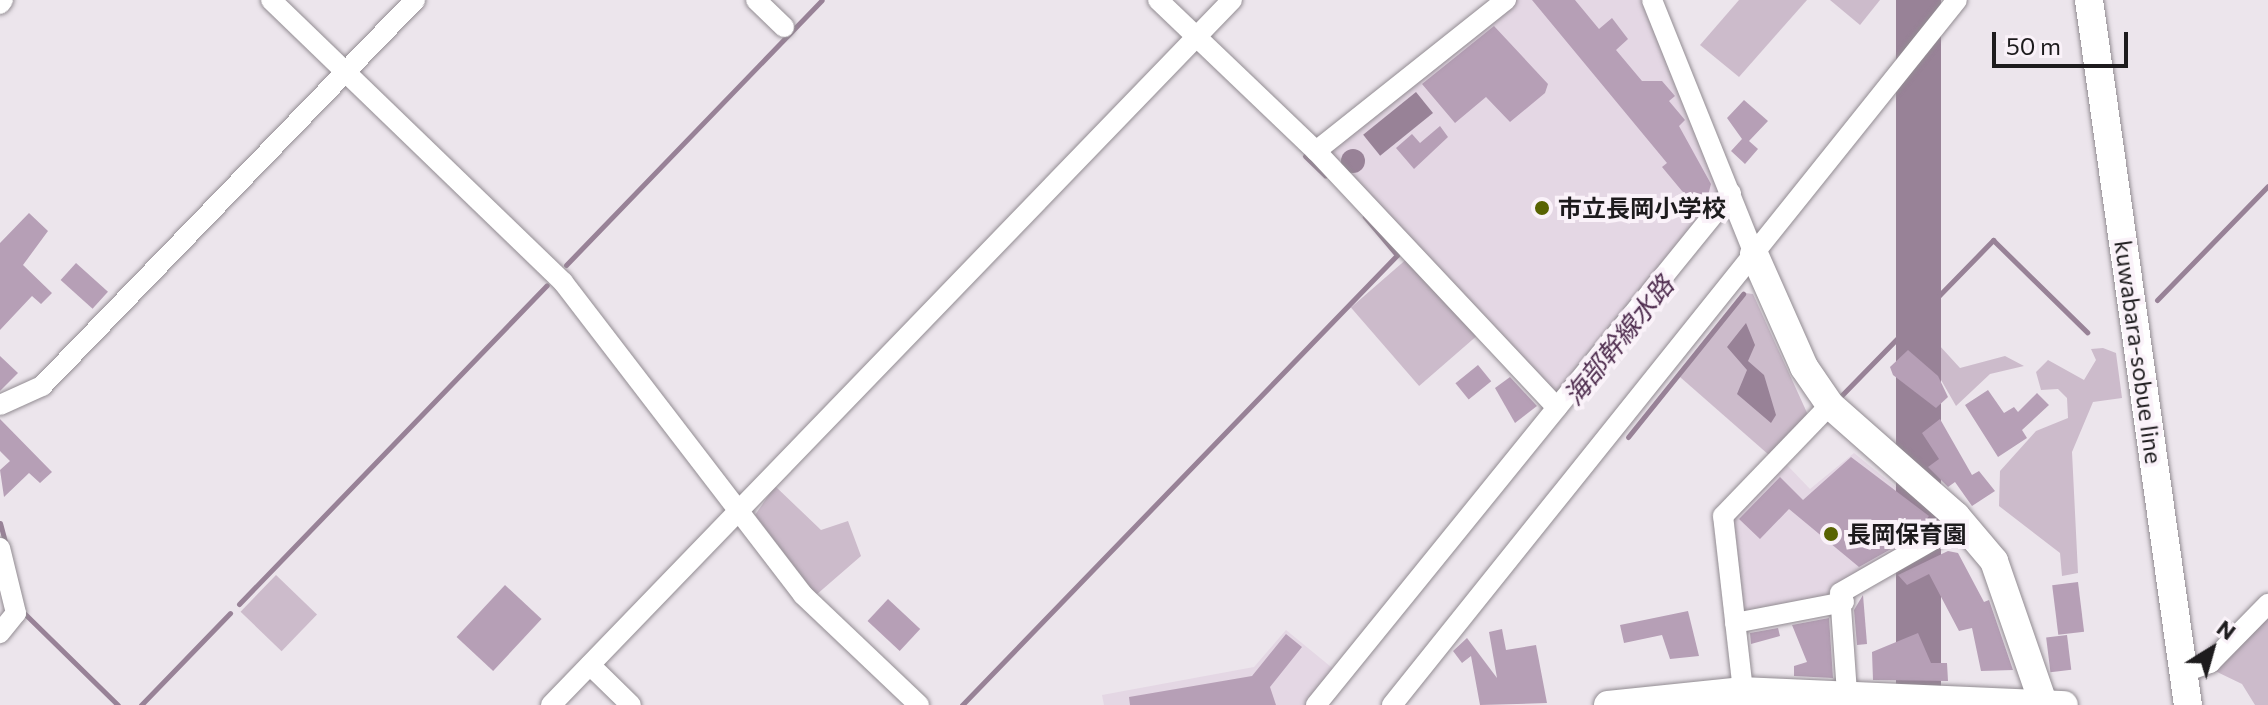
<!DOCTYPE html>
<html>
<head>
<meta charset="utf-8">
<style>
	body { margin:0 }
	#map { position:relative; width:2268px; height:705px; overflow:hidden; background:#ece5ec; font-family:Commissioner,"Noto Sans JP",sans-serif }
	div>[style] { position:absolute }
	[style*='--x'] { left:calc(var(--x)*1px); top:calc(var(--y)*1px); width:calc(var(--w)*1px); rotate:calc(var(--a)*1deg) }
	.built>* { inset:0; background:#e4d7e4 }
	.green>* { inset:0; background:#ccbbcb; transform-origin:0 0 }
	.water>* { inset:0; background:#988297; transform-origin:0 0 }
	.round { border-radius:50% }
	.stream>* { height:5px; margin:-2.5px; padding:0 2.5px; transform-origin:2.5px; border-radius:2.5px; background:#988297 }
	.building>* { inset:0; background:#b69fb6; transform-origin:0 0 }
	.roads { filter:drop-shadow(0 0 2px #928c92) drop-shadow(0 0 2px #928c92) }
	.street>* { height:20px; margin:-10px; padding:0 10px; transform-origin:10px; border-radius:10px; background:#fff }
	.secondary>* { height:28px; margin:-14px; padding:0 14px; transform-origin:14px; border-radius:14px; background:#fff }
	.dots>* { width:22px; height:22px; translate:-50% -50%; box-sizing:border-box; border:4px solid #faf2f9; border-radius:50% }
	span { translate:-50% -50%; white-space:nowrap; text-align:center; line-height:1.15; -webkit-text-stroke:8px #faf2f9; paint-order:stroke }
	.poi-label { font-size:24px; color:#1d1b1d; font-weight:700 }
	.left { translate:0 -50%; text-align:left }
	.street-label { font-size:24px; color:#1d1b1d }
	.water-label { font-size:26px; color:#4e2c4e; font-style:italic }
	.north { position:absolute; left:2172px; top:609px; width:80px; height:80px; -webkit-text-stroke:6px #faf2f9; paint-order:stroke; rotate:37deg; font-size:22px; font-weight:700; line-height:32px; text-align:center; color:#1d1b1d }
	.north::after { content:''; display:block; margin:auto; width:28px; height:36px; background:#1d1b1d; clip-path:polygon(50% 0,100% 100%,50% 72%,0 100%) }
	.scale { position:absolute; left:1992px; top:32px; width:136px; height:36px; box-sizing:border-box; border:4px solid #1d1b1d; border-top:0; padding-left:10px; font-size:24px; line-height:28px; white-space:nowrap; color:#1d1b1d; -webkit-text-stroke:6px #faf2f9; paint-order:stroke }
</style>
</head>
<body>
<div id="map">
	<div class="built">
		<div style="clip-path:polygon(1511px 0,1642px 0,1722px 193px,1554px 398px,1326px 153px)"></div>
		<div style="clip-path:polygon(1854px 453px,1944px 526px,1839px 598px,1742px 618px,1731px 518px,1786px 464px,1810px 489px)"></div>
		<div style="clip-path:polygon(1286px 630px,1336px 671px,1307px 705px,1104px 705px,1102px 695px,1254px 667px)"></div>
	</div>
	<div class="green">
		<div style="clip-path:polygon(1739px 0,1807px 0,1739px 77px,1700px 45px)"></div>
		<div style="clip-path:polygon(1830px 0,1880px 0,1860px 25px)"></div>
		<div style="left:1409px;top:257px;width:104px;height:77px;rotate:49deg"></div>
		<div style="clip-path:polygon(1745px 293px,1753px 294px,1808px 415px,1769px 455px,1680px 377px)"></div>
		<div style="clip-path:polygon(1914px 333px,1928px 333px,1960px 368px,2005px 356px,2024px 366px,1990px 374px,1956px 406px)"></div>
		<div style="clip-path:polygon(2103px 348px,2116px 353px,2122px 398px,2093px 402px,2072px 452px,2078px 573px,2062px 576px,2060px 553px,1999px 506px,2000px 471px,2036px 431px,2068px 418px,2067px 398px,2058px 389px,2041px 390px,2036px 372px,2048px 360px,2084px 380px,2096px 360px,2091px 349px)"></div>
		<div style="clip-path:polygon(775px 486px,821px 530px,848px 521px,861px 556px,816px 595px,755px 515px)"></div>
		<div style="left:276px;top:575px;width:57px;height:51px;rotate:44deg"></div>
		<div style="clip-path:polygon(2268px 614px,2268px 705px,2255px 705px,2242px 684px,2213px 670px)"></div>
	</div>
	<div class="water">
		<div style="left:1896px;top:0;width:45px;height:905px"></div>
		<div style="left:1416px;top:92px;width:27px;height:68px;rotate:51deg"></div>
		<div class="round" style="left:1341px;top:149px;width:24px;height:24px"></div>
		<div style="clip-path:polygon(1746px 323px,1755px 345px,1748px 361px,1764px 375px,1776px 415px,1771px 423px,1737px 394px,1747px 370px,1727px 347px)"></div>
	</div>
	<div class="stream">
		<div style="--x:1305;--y:156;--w:28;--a:44"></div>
		<div style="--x:566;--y:265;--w:368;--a:-46"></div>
		<div style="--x:2157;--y:300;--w:159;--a:-45.8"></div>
		<div style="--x:1839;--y:398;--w:221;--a:-45.7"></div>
		<div style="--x:1993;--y:240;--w:132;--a:44.4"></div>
		<div style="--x:1628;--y:437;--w:184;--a:-51.2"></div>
		<div style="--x:0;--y:523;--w:23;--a:75"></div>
		<div style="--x:239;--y:604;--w:443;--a:-46"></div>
		<div style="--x:25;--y:614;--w:130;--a:44.4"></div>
		<div style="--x:141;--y:705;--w:128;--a:-45.9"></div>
		<div style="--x:962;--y:705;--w:626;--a:-45.97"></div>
		<div style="--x:1397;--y:255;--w:50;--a:-130.1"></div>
	</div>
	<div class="building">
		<div style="clip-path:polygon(1532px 0,1575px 0,1599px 29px,1612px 18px,1628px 39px,1616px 50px,1642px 81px,1662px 81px,1675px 96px,1669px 101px,1685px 120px,1679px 126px,1711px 184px,1706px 203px,1701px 208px,1682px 191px,1662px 167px,1667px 163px)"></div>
		<div style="clip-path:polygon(1494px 26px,1548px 84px,1545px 93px,1510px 122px,1486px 97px,1455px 123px,1422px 84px)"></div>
		<div style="clip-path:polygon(1744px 100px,1768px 121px,1749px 141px,1758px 149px,1745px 164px,1731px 151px,1742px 139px,1727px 118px)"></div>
		<div style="clip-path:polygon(1440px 126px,1448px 137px,1414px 169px,1396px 148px,1412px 134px,1420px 143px)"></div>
		<div style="clip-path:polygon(29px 213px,48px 231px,23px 265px,52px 293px,41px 304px,32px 296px,0 330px,0 243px)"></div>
		<div style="left:76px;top:263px;width:43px;height:23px;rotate:42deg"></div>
		<div style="clip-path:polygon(1908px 350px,1938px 376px,1948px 397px,1936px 408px,1893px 375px,1890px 367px)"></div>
		<div style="clip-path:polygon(0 356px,18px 373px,0 391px)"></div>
		<div style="left:1478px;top:365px;width:21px;height:29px;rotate:51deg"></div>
		<div style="clip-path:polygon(1510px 377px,1537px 406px,1515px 423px,1495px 388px)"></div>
		<div style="clip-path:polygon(1988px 390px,2004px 413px,2014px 407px,2018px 412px,2037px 393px,2049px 405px,2022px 430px,2027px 438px,1998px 457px,1965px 405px)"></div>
		<div style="clip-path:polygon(0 419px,52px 472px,40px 483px,29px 473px,4px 497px,0 470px,10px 461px,0 451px)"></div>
		<div style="clip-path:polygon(1940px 419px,1972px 475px,1979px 471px,1995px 491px,1972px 506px,1955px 482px,1948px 487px,1928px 467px,1939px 459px,1922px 433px)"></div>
		<div style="clip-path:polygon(1851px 457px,1929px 516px,1914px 536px,1859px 567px,1789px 509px,1760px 539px,1739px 519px,1780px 477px,1803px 500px)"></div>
		<div style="clip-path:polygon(1948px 551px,1958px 553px,1984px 602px,1989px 600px,2013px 670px,1981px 671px,1972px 628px,1959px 631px,1929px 574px,1907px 585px,1898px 575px)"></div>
		<div style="left:2078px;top:582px;width:50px;height:26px;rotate:83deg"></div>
		<div style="left:505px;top:585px;width:50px;height:71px;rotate:43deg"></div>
		<div style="clip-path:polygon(1863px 595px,1867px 644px,1857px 645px,1854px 610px)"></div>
		<div style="left:888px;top:599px;width:44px;height:30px;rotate:43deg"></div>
		<div style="clip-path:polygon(1688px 611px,1699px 656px,1670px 659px,1662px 635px,1624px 643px,1620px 625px)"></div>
		<div style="clip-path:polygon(1829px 618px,1833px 678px,1794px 676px,1794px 666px,1807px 662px,1792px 625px)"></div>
		<div style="clip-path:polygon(1778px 628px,1780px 636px,1751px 644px,1750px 633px)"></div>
		<div style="clip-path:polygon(1502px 629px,1506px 650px,1536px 645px,1547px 703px,1480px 705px,1471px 656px,1462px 663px,1453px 651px,1467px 638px,1497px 678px,1489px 632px)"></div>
		<div style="clip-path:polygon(1918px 633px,1931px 663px,1947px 663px,1948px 681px,1873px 680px,1872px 652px)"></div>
		<div style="clip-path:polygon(1286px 634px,1302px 647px,1270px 687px,1276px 705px,1130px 705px,1129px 697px,1252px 676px)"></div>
		<div style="left:2067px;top:635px;width:35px;height:21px;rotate:83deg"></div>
	</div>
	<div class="roads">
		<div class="street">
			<div style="--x:271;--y:0;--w:406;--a:44"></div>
			<div style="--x:563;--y:282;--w:394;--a:52.5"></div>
			<div style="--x:803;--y:595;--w:160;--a:43.5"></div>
			<div style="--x:756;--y:0;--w:39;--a:44"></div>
			<div style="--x:1158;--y:0;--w:219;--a:43.7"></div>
			<div style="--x:1316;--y:151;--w:352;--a:46.8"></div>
			<div style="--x:1652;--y:0;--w:274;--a:68.1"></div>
			<div style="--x:0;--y:4;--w:5;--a:-53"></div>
			<div style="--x:1316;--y:151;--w:243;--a:-38.5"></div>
			<div style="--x:0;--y:405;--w:46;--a:-24.3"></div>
			<div style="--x:42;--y:386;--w:537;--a:-45.98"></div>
			<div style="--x:0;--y:548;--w:67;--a:76.2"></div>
			<div style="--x:16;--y:613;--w:26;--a:129"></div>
			<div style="--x:1735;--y:623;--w:111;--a:-10.9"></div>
			<div style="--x:590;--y:665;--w:57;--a:44.3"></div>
			<div style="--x:2184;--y:672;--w:28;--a:-19"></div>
			<div style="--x:2210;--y:663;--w:83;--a:-45.5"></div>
			<div style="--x:1743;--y:691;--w:176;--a:-96.5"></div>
			<div style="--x:1723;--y:516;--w:154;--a:-46.1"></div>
			<div style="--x:1847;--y:693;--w:100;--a:-94"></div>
			<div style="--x:1840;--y:593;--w:141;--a:-29.8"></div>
			<div style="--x:551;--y:705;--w:980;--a:-45.99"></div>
			<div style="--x:1316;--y:705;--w:659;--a:-50.97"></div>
			<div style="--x:1392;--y:705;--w:903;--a:-51.29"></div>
		</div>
		<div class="secondary">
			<div style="--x:2089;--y:0;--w:712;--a:82.01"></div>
			<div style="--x:1754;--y:254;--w:124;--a:66.1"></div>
			<div style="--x:1804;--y:367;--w:46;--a:55.6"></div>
			<div style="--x:1830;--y:405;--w:168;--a:41.4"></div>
			<div style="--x:1956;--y:516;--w:59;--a:49.8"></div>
			<div style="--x:1994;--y:561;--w:147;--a:70.9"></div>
			<div style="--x:1608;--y:705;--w:136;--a:-5.9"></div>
			<div style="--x:1743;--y:691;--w:321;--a:2.5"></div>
		</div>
	</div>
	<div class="dots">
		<div style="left:1542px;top:208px;background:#586302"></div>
		<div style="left:1831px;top:534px;background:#586302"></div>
	</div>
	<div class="poi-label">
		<span class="left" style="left:1558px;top:208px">市立長岡小学校</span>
		<span class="left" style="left:1847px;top:534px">長岡保育園</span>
	</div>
	<div class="street-label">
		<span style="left:2139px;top:352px;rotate:82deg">kuwabara-sobue line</span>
	</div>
	<div class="water-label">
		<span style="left:1618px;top:340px;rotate:-51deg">海部幹線水路</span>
	</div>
	<div class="north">N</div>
	<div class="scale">50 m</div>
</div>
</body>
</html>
